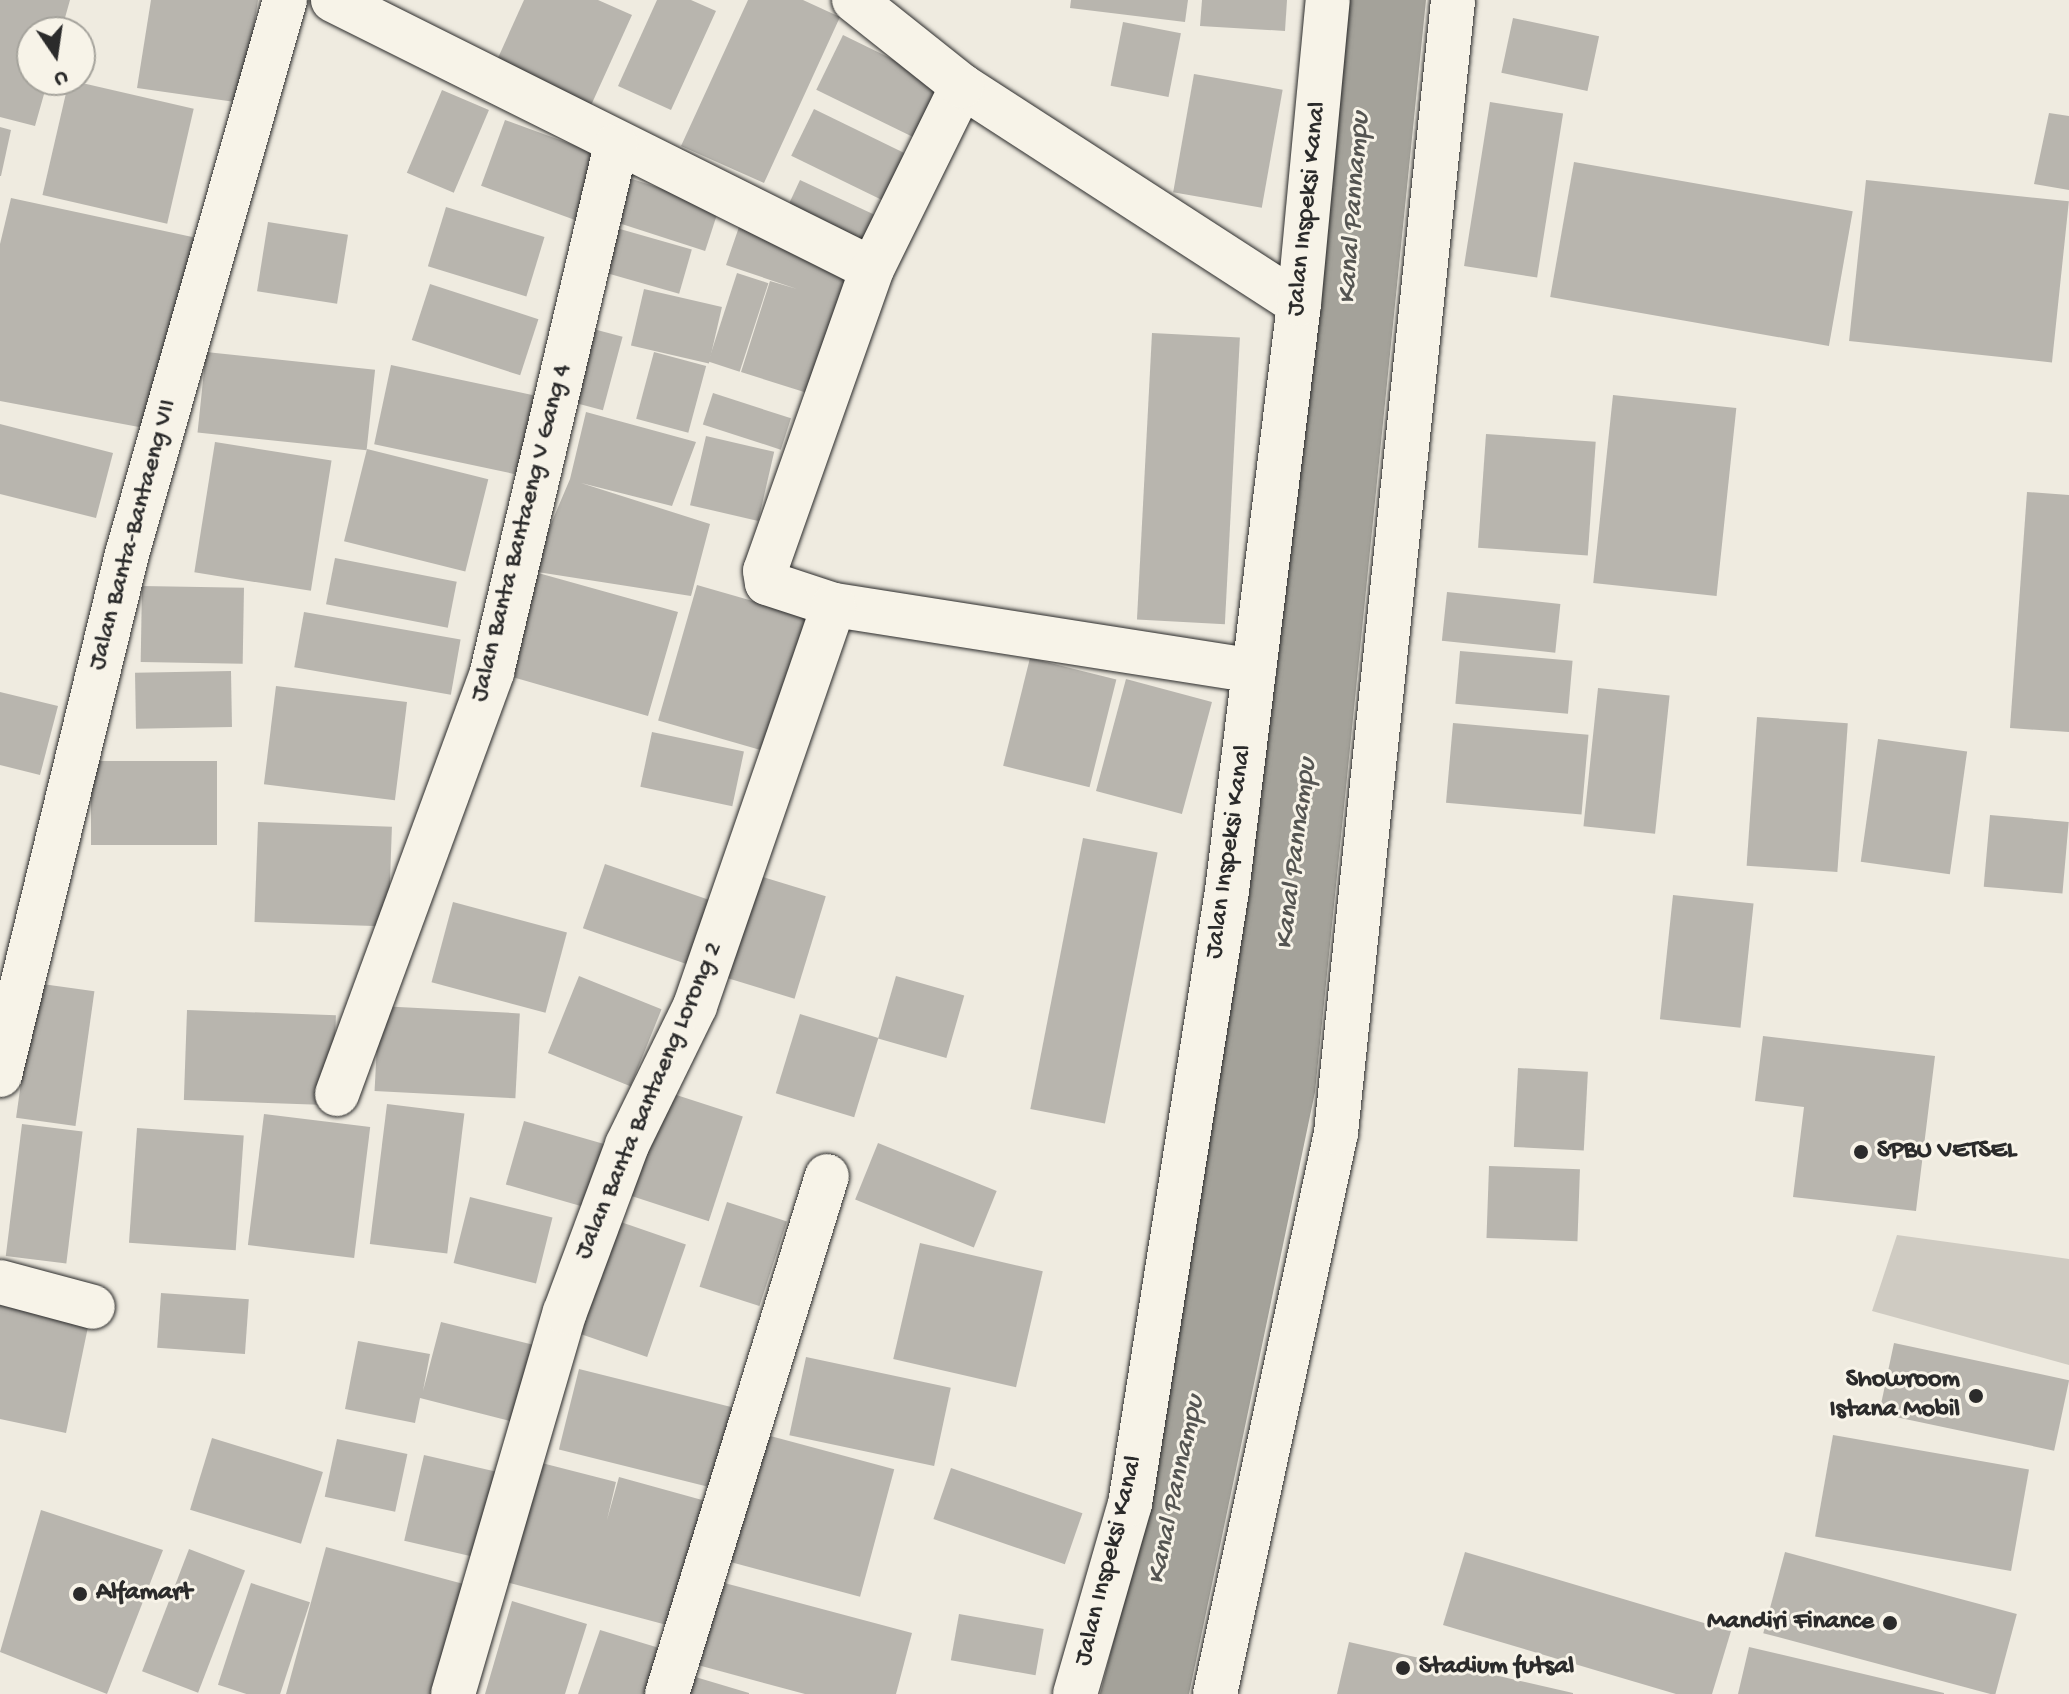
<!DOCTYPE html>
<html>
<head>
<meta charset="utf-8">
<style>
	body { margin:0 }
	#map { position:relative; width:2069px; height:1694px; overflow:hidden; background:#efebe0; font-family:"Gochi Hand",sans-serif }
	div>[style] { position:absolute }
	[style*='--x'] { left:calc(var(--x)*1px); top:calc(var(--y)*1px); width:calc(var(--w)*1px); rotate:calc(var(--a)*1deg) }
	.green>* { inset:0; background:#cfcbc2 }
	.water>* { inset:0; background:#a4a29a }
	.building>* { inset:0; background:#b8b5ae; transform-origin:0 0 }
	.roads { filter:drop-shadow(0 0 2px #2b2b2b) drop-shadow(0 0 2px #2b2b2b) }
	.minor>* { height:44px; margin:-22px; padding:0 22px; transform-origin:22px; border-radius:22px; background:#f7f3e8 }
	.dots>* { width:22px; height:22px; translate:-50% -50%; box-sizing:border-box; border:4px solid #f7f3e8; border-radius:50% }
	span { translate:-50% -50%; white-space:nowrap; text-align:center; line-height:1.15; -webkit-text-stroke:6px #f7f3e8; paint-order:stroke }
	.street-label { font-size:26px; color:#2b2b2b }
	.poi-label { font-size:26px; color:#2b2b2b; font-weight:700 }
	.left { translate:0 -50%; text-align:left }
	.right { translate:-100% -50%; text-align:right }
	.water-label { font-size:28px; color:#555552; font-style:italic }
	.north { position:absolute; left:16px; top:16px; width:80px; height:80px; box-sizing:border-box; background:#f7f3e8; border:2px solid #a5a39c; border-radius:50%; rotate:167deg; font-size:22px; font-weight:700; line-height:32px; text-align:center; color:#2b2b2b }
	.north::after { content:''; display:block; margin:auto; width:28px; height:36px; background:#2b2b2b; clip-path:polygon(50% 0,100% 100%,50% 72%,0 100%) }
</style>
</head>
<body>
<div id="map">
	<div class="green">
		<div style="clip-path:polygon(1897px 1235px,2069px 1259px,2069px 1365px,1872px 1311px)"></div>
	</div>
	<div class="water">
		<div style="clip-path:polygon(1341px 0,1426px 0,1315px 1092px,1189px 1694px,1100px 1694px,1145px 1518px)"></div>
	</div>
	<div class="building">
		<div style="clip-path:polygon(0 0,70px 0,61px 32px,32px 32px,32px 80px,48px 80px,35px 126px,0 117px)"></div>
		<div style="clip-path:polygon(151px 0,258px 0,242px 103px,137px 88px)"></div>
		<div style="clip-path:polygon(524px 0,598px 0,632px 15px,588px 112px,493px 69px)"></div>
		<div style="clip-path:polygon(657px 0,691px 0,716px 11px,671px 110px,618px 86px)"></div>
		<div style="clip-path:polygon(748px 0,803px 0,840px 17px,764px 183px,681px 146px)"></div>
		<div style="clip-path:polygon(1071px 0,1188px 0,1185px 22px,1070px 8px)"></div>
		<div style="clip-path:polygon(1202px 0,1287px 0,1285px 31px,1200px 26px)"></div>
		<div style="left:1513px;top:18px;width:88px;height:56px;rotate:12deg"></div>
		<div style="left:1123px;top:22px;width:59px;height:65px;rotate:11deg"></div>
		<div style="left:843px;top:35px;width:119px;height:61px;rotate:26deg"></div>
		<div style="left:1194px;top:74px;width:90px;height:120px;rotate:10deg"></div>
		<div style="left:69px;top:80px;width:128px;height:118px;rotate:13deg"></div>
		<div style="left:442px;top:90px;width:51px;height:90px;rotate:23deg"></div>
		<div style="left:1490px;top:102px;width:74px;height:166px;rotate:9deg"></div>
		<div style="left:814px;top:109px;width:113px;height:52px;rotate:26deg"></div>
		<div style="clip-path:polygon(2049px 113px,2069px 116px,2069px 190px,2034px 184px)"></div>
		<div style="left:505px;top:120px;width:105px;height:70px;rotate:20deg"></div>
		<div style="clip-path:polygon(0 127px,11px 130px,1px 176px,0 176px)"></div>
		<div style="left:1574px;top:162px;width:283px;height:137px;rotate:10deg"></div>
		<div style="left:629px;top:178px;width:95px;height:46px;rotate:18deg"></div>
		<div style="left:800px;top:180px;width:84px;height:28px;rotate:25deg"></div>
		<div style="left:1866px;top:180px;width:204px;height:162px;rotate:6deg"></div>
		<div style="clip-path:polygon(11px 198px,197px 238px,155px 430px,0 401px,0 244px)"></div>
		<div style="left:446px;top:207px;width:103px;height:62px;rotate:17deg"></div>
		<div style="left:268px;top:222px;width:81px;height:70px;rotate:9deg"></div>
		<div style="clip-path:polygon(740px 224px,864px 268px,820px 397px,741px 372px,770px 281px,797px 289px,726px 265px)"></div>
		<div style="left:613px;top:227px;width:82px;height:46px;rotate:16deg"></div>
		<div style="left:737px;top:273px;width:33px;height:93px;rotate:18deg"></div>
		<div style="left:430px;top:284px;width:114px;height:59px;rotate:18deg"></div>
		<div style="left:644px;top:289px;width:80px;height:58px;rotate:13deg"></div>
		<div style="left:582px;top:326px;width:42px;height:76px;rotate:15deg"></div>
		<div style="left:1152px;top:333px;width:88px;height:287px;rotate:3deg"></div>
		<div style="left:206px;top:352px;width:170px;height:81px;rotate:6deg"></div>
		<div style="left:654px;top:352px;width:54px;height:69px;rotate:15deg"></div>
		<div style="left:391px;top:365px;width:155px;height:81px;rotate:12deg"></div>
		<div style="left:713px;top:393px;width:82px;height:33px;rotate:18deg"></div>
		<div style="left:1613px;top:395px;width:124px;height:189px;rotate:6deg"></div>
		<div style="clip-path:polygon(586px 412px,696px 442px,672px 506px,581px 483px,710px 524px,691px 596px,531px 571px,678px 612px,648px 716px,502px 674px,531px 571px,570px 479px)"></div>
		<div style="clip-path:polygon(0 424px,113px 453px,96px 518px,0 494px)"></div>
		<div style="left:1486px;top:434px;width:110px;height:114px;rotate:4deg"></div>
		<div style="left:706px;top:436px;width:70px;height:71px;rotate:13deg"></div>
		<div style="left:215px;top:442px;width:118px;height:132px;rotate:9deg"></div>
		<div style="left:367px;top:449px;width:125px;height:95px;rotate:14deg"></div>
		<div style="clip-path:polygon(2027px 492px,2069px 495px,2069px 732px,2010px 728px)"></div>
		<div style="left:335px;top:558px;width:124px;height:47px;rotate:11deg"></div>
		<div style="left:697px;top:585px;width:115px;height:141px;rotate:16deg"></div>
		<div style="left:142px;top:586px;width:102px;height:76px;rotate:1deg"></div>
		<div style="left:1447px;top:592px;width:114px;height:49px;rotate:6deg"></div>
		<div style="left:304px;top:612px;width:159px;height:56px;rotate:10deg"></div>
		<div style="left:1460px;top:651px;width:113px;height:53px;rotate:5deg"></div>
		<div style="left:1030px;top:658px;width:89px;height:111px;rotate:14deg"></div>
		<div style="left:231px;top:671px;width:56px;height:96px;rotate:89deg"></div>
		<div style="left:1126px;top:679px;width:89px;height:116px;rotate:15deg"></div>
		<div style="left:276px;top:686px;width:132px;height:99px;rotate:7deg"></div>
		<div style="left:1598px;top:688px;width:72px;height:139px;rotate:6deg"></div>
		<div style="clip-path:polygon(0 692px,58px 706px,40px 775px,0 765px)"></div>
		<div style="left:1757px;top:717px;width:91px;height:149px;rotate:4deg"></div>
		<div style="left:1453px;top:723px;width:136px;height:80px;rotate:5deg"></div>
		<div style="left:652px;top:732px;width:94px;height:56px;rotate:12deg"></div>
		<div style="left:1878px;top:739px;width:90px;height:124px;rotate:8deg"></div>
		<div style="left:91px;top:761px;width:126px;height:84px"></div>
		<div style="left:1990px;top:815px;width:79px;height:72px;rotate:5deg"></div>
		<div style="left:258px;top:822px;width:134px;height:100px;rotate:2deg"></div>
		<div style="left:1083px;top:838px;width:76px;height:276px;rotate:11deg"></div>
		<div style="left:605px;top:864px;width:125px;height:68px;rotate:19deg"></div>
		<div style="left:756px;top:875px;width:73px;height:107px;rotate:17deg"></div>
		<div style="left:1673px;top:895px;width:81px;height:125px;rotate:6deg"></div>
		<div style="left:453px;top:902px;width:118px;height:83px;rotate:15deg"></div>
		<div style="left:579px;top:976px;width:89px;height:83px;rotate:22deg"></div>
		<div style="left:896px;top:976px;width:71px;height:65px;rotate:16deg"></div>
		<div style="left:35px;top:983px;width:60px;height:136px;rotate:8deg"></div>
		<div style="left:379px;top:1006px;width:141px;height:85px;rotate:3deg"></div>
		<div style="left:187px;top:1010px;width:149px;height:90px;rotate:2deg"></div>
		<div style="left:800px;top:1014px;width:82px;height:83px;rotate:17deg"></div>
		<div style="clip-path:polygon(1763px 1036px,1935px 1056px,1916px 1211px,1793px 1197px,1804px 1107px,1755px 1101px)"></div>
		<div style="left:1518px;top:1068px;width:70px;height:79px;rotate:3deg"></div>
		<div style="left:661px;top:1090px;width:86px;height:110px;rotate:18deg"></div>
		<div style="left:387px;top:1104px;width:78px;height:141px;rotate:7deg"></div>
		<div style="left:264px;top:1114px;width:107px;height:132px;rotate:7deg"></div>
		<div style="left:524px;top:1121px;width:86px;height:66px;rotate:16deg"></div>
		<div style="left:22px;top:1124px;width:61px;height:133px;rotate:7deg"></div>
		<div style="left:137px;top:1128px;width:107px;height:115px;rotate:4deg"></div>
		<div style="left:878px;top:1143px;width:128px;height:61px;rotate:22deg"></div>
		<div style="left:1489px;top:1166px;width:91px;height:72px;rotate:2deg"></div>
		<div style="left:470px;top:1197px;width:85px;height:68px;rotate:14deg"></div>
		<div style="left:727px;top:1202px;width:63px;height:89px;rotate:18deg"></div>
		<div style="left:615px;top:1220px;width:75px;height:119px;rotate:19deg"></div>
		<div style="left:920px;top:1243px;width:126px;height:119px;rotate:13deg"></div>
		<div style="left:161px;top:1293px;width:88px;height:55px;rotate:4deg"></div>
		<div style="clip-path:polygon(0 1304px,89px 1322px,66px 1433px,0 1419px)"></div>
		<div style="clip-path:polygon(441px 1322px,550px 1349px,529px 1426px,420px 1398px,415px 1423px,345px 1409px,358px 1341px,430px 1354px,423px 1391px)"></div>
		<div style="left:1894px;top:1343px;width:179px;height:72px;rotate:12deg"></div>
		<div style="left:806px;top:1357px;width:148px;height:80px;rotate:12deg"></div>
		<div style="left:579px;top:1369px;width:164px;height:83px;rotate:14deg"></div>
		<div style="left:759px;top:1433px;width:140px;height:132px;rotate:15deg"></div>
		<div style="left:1833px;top:1435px;width:199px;height:103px;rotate:10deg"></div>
		<div style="left:212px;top:1438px;width:116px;height:75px;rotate:17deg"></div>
		<div style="left:337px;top:1439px;width:72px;height:59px;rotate:12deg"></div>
		<div style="left:424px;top:1455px;width:81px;height:88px;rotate:13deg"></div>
		<div style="clip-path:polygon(534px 1461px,616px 1482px,607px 1520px,619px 1477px,713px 1503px,678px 1628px,502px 1581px)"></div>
		<div style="left:951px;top:1468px;width:139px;height:54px;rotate:19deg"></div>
		<div style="clip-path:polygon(41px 1510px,163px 1550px,107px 1694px,0 1652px)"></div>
		<div style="clip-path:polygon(326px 1547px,471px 1586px,442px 1694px,286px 1694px)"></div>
		<div style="left:189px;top:1549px;width:60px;height:131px;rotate:21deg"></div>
		<div style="clip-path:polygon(1465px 1552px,1731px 1631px,1712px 1694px,1676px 1694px,1443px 1625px)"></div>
		<div style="left:1785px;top:1552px;width:240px;height:84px;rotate:15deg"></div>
		<div style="clip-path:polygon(717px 1581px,912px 1633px,896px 1694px,805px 1694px,694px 1664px)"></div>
		<div style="left:251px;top:1583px;width:62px;height:107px;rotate:18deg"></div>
		<div style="clip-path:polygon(512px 1601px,587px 1624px,565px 1694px,485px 1694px)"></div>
		<div style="left:959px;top:1614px;width:86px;height:47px;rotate:10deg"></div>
		<div style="clip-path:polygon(600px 1630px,669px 1651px,654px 1694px,578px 1694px)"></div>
		<div style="clip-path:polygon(1349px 1642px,1573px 1693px,1573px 1694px,1337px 1694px)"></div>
		<div style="clip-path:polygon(1749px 1647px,1944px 1693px,1944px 1694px,1738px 1694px)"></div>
		<div style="clip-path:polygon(682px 1673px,749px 1693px,749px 1694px,676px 1694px)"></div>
	</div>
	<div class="roads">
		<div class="minor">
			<div style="--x:333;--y:0;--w:602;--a:26.52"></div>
			<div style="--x:872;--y:269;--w:204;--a:-63.8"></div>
			<div style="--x:962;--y:86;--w:401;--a:32.9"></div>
			<div style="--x:854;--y:0;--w:138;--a:38.5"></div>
			<div style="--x:872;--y:269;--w:320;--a:109.5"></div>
			<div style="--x:765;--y:571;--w:12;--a:81"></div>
			<div style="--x:767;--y:583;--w:71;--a:18.2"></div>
			<div style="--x:834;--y:605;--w:425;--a:8.9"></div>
			<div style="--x:0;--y:1075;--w:536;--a:-76.3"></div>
			<div style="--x:127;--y:554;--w:576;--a:-74.08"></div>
			<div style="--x:337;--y:1094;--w:450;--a:-69.8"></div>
			<div style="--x:492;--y:672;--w:541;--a:-76.76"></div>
			<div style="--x:0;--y:1282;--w:96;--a:15"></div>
			<div style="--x:453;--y:1694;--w:398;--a:-73.7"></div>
			<div style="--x:565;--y:1312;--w:178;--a:-69.6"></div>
			<div style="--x:627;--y:1145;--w:155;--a:-63.9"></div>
			<div style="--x:695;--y:1006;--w:424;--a:-70.9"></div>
			<div style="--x:667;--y:1694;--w:542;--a:-72.84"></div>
			<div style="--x:1075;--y:1694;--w:198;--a:-73.9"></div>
			<div style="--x:1130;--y:1504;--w:621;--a:-81.01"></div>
			<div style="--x:1227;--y:891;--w:591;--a:-83.01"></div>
			<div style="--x:1299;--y:304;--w:305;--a:-84.6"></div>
			<div style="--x:1215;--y:1694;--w:574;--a:-77.83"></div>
			<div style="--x:1336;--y:1133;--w:1139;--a:-84.1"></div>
		</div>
	</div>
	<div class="dots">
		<div style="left:1861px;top:1152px;background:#2b2b2b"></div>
		<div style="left:1976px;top:1396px;background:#2b2b2b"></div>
		<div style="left:80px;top:1594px;background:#2b2b2b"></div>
		<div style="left:1890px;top:1623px;background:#2b2b2b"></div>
		<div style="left:1403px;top:1668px;background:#2b2b2b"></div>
	</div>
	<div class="street-label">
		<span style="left:1308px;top:209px;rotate:-84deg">Jalan Inspeksi Kanal</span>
		<span style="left:522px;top:533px;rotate:-76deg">Jalan Banta Bantaeng V Gang 4</span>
		<span style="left:134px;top:535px;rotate:-75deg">Jalan Banta-Bantaeng VII</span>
		<span style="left:1230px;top:852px;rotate:-82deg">Jalan Inspeksi Kanal</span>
		<span style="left:650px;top:1101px;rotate:-67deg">Jalan Banta Bantaeng Lorong 2</span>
		<span style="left:1110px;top:1561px;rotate:-76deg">Jalan Inspeksi Kanal</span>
	</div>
	<div class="poi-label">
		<span class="left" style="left:1877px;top:1152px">SPBU VETSEL</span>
		<span class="right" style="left:1960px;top:1396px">Showroom<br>Istana Mobil</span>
		<span class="left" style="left:96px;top:1594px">Alfamart</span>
		<span class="right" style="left:1874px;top:1623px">Mandiri Finance</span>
		<span class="left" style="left:1419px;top:1668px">Stadium futsal</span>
	</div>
	<div class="water-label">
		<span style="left:1355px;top:208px;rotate:-86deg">Kanal Pannampu</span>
		<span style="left:1297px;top:854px;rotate:-83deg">Kanal Pannampu</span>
		<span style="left:1177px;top:1490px;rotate:-78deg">Kanal Pannampu</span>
	</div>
	<div class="north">U</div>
</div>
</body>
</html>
